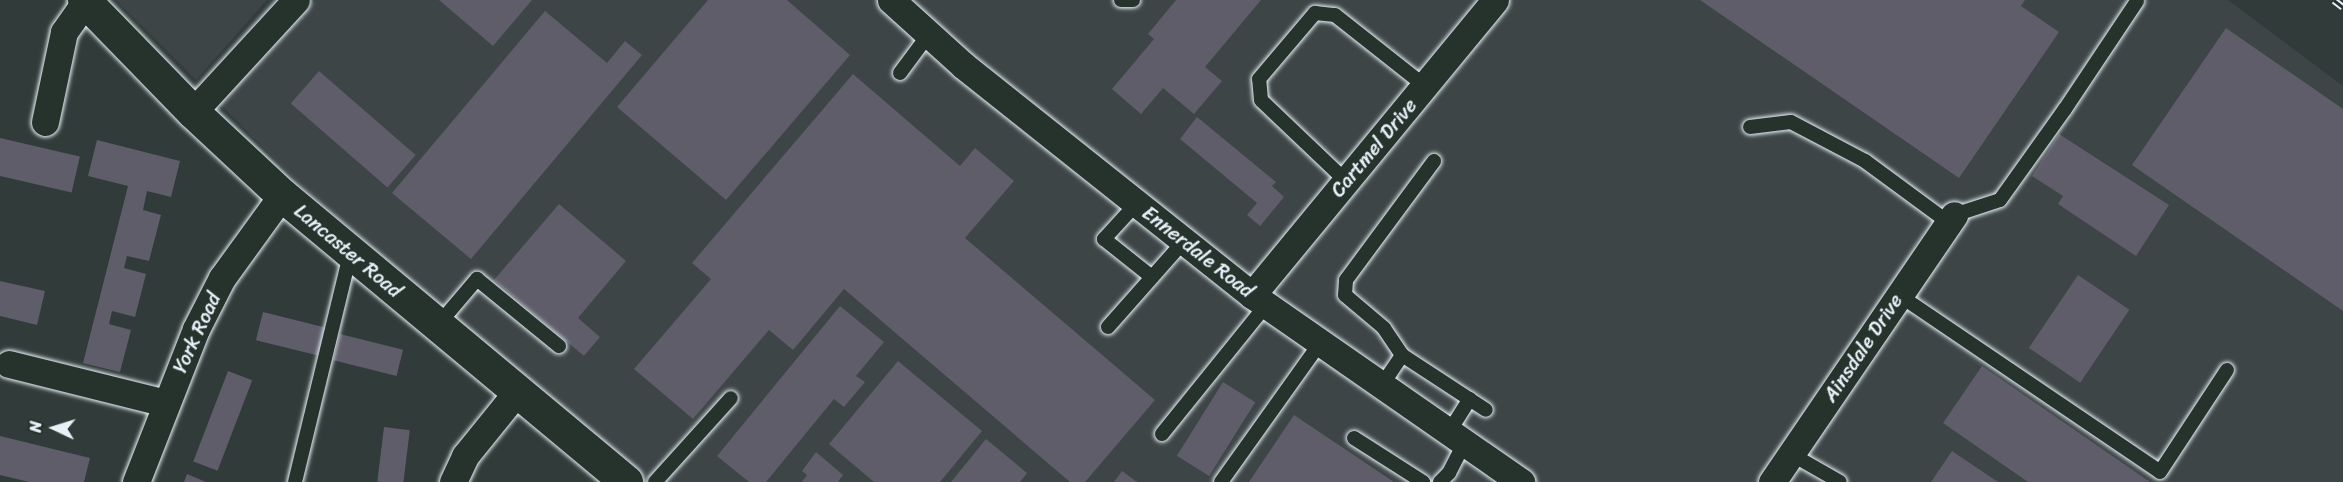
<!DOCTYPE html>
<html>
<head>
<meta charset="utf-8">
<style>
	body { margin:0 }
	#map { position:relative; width:2343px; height:482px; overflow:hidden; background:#313b39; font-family:Sriracha,sans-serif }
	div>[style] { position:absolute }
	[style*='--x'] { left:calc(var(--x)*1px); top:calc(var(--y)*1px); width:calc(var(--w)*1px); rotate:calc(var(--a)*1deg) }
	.built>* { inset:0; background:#3e4547 }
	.building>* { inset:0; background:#5e5d69; transform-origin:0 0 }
	.roads { filter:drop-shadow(0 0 2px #e8f1f8) drop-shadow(0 0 2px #e8f1f8) }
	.service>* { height:14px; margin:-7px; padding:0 7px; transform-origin:7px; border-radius:7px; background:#26332d }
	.minor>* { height:27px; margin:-13.5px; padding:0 13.5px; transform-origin:13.5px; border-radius:13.5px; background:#26332d }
	.tertiary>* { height:33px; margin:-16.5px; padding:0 16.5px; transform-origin:16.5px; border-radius:16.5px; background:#26332d }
	.rail>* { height:7px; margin-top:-3.5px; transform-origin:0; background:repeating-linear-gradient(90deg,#26332d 0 14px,#e8f1f8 0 28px); box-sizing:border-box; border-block:2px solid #e8f1f8 }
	span { translate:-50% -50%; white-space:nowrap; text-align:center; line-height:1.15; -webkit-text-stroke:4.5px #26332d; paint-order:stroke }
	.street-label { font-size:20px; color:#e8f1f8 }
	.north { position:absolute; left:24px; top:398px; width:60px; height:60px; -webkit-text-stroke:4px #26332d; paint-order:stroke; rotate:274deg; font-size:16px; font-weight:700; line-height:24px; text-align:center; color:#e8f1f8 }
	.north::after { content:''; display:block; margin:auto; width:21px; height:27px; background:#e8f1f8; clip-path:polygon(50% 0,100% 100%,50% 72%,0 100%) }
</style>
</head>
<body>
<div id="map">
	<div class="built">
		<div style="clip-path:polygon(116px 0,267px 0,196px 80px)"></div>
		<div style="clip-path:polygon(316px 0,2228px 0,2343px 86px,2343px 482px,652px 482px,524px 378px,306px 190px,219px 103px)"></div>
	</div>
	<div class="building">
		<div style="clip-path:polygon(439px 0,532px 0,493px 46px)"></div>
		<div style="clip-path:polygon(708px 0,787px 0,850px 55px,726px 200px,617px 107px)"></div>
		<div style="clip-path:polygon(1176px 0,1261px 0,1205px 67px,1222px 81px,1194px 114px,1163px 88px,1141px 114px,1112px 89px,1154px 39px,1148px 34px)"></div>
		<div style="clip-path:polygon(1700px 0,2025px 0,2021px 6px,2059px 32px,1959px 178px)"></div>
		<div style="clip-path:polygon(545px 11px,607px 63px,625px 41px,642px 55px,471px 259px,392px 193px)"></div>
		<div style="clip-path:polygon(2226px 28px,2343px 109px,2343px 311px,2132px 165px)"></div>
		<div style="left:319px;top:71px;width:128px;height:43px;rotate:41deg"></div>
		<div style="clip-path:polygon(853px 74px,960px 166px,975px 148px,1014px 181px,965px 238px,1155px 400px,1085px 482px,1070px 482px,844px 289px,793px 350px,769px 330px,693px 419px,634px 369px,711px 279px,692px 263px)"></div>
		<div style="clip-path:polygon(1197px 117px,1276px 182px,1272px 186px,1284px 197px,1260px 226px,1247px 215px,1257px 203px,1180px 139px)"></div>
		<div style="clip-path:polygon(2059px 134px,2169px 205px,2136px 256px,2058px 204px,2063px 196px,2032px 176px)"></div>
		<div style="left:0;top:138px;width:82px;height:37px;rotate:13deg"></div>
		<div style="clip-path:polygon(97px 140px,180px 161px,171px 197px,147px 191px,143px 210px,161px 215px,149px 261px,127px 256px,124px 268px,146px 274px,135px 317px,112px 311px,109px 324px,131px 330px,120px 372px,83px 363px,128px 186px,88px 176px)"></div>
		<div style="clip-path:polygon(559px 204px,626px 261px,578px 318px,600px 337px,584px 356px,494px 280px)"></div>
		<div style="left:2078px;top:275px;width:62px;height:88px;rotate:34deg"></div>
		<div style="clip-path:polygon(0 281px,45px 291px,37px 325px,0 316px)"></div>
		<div style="clip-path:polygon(840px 306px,884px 342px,856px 376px,865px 382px,844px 407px,834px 399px,766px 482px,749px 482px,717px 456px)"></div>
		<div style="left:263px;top:312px;width:64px;height:29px;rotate:14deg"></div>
		<div style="left:340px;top:334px;width:65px;height:27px;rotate:14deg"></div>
		<div style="clip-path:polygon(898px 361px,982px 431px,940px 482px,874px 482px,829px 444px)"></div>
		<div style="clip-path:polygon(1982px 366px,2150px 482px,2028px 482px,1943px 423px)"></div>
		<div style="left:228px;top:371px;width:26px;height:97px;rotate:21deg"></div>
		<div style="left:1223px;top:382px;width:38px;height:87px;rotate:32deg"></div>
		<div style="clip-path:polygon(1294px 415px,1394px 482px,1249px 482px)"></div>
		<div style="left:384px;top:427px;width:26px;height:55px;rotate:7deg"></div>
		<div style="clip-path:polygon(0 436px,90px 458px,84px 482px,29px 482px,0 475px)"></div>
		<div style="clip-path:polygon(986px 439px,1027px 473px,1020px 482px,951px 482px)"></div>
		<div style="clip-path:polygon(1952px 451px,1998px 482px,1931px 482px)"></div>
		<div style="clip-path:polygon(816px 452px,843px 475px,838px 482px,802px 482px,807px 475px,802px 471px)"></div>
		<div style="clip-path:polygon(1122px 471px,1137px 482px,1114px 482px)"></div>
		<div style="clip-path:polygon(187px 474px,206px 482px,184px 482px)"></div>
	</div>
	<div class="roads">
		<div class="service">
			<div style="--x:1121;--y:0;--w:12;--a:0"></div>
			<div style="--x:900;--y:73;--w:49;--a:-53.4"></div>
			<div style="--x:1750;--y:127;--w:41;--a:-7"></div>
			<div style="--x:1791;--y:122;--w:84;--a:27.8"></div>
			<div style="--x:1865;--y:161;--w:104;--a:36.4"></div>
			<div style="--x:1346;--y:181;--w:117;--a:-136.4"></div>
			<div style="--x:1261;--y:100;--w:21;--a:-95"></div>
			<div style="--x:1259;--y:79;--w:87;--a:-49.7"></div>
			<div style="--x:1315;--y:13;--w:20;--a:6"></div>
			<div style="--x:1335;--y:15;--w:115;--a:38.3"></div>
			<div style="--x:1137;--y:203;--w:49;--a:132.5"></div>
			<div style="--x:1104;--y:239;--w:61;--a:38.4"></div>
			<div style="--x:1954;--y:215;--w:48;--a:-18.1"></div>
			<div style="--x:2000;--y:200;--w:112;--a:-54.5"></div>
			<div style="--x:2065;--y:109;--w:130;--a:-56.3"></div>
			<div style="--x:1899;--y:295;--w:315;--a:34.1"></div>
			<div style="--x:2160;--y:472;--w:122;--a:-56.7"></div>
			<div style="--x:437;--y:326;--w:62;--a:-49.6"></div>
			<div style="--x:477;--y:279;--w:106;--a:39.3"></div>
			<div style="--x:1108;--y:327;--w:115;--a:-48.5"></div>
			<div style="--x:1402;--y:355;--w:100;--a:33.2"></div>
			<div style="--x:1382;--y:385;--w:36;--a:-56"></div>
			<div style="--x:1402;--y:355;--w:32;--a:-124"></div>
			<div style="--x:1384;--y:328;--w:51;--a:-139.8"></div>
			<div style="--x:1345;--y:295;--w:15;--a:-86"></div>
			<div style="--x:1346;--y:280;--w:148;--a:-53.5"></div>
			<div style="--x:1449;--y:432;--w:39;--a:-58"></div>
			<div style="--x:1162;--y:434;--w:166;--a:-51.1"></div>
			<div style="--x:1354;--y:438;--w:82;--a:32.5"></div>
			<div style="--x:1791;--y:454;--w:56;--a:29.7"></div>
			<div style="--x:295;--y:482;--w:234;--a:-76.4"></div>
			<div style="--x:655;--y:482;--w:113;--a:-47.9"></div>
			<div style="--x:1221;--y:482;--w:171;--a:-54.5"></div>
			<div style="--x:1440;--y:482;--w:13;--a:-45"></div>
			<div style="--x:1449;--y:473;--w:34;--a:-63"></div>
		</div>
		<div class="minor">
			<div style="--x:891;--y:0;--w:98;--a:42.1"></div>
			<div style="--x:964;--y:66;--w:368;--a:38.5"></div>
			<div style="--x:1252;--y:295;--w:328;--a:34.8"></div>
			<div style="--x:193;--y:112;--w:152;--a:-47.4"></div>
			<div style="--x:45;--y:122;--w:92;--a:-78.1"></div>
			<div style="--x:64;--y:32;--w:37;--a:-55"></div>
			<div style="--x:1252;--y:295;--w:382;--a:-50.5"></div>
			<div style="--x:9;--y:364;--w:162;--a:14"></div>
			<div style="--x:136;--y:482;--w:164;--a:-68.6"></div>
			<div style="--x:196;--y:329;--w:57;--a:-63"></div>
			<div style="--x:222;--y:278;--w:102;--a:-54.1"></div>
			<div style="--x:453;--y:482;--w:29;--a:-65"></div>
			<div style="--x:465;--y:456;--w:81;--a:-51"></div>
			<div style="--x:1772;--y:482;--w:323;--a:-55.7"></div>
		</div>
		<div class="tertiary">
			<div style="--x:84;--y:0;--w:156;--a:45.8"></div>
			<div style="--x:193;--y:112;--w:122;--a:43"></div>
			<div style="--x:282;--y:195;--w:448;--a:39.8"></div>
		</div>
	</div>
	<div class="rail">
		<div style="--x:2334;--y:0;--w:11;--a:38"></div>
	</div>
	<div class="street-label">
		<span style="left:1374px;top:148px;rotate:-50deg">Cartmel Drive</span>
		<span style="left:348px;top:251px;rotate:40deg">Lancaster Road</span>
		<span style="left:1198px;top:252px;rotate:38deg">Ennerdale Road</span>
		<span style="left:197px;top:333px;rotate:-65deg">York Road</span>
		<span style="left:1863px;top:348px;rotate:-56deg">Ainsdale Drive</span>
	</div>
	<div class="north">N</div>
</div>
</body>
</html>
